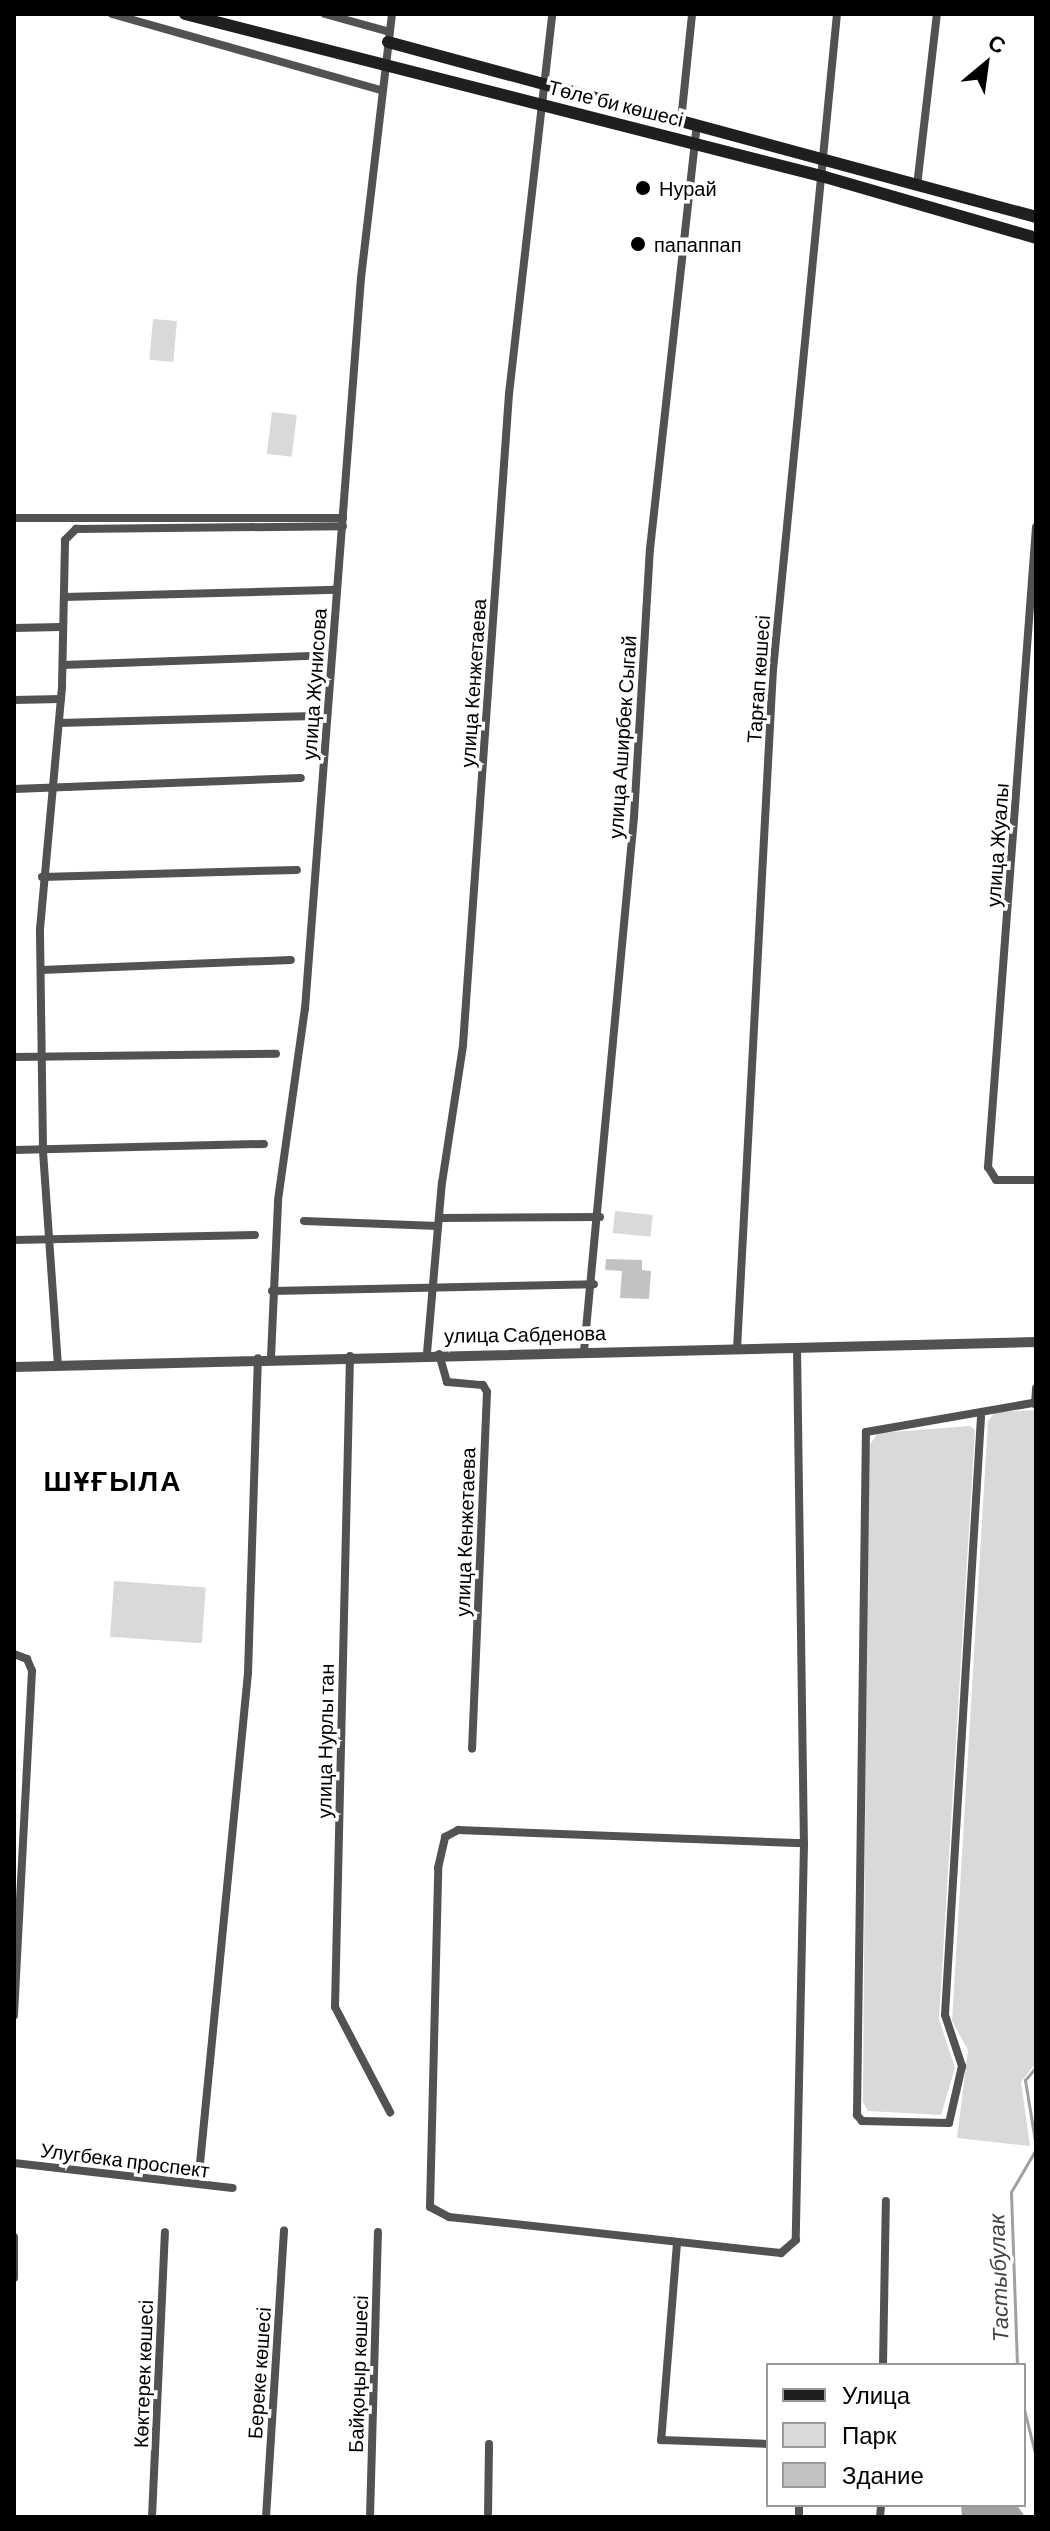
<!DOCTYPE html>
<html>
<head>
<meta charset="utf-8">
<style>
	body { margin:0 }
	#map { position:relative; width:1050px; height:2531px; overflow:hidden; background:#fff; font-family:Barlow,sans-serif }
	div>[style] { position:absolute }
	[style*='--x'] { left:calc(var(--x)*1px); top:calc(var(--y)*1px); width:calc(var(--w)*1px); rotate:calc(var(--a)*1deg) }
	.green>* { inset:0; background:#d9d9d9; transform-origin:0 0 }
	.water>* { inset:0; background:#a0a0a0 }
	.stream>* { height:3px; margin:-1.5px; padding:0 1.5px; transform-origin:1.5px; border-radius:1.5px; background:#a0a0a0 }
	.building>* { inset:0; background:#c2c2c2 }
	.minor>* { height:8px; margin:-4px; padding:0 4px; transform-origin:4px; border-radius:4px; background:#525252 }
	.tertiary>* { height:10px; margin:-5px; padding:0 5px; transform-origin:5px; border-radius:5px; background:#525252 }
	.secondary>* { height:12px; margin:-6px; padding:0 6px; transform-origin:6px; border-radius:6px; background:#1f1f1f }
	.dots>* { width:22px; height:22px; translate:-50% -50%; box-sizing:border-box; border:4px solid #fff; border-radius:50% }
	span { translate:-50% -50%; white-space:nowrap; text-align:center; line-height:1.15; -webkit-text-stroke:7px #fff; paint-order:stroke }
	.street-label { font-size:20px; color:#000 }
	.poi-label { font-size:20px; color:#000 }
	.left { translate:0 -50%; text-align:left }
	.water-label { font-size:22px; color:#414141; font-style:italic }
	.district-label { font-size:28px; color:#000; font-weight:700; letter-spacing:2px }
	.frame { position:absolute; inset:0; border:16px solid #000; pointer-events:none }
	.legend { position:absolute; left:766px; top:2363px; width:260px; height:144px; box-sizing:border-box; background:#fff; border:2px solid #999; margin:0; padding:10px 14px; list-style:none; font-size:24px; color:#000 }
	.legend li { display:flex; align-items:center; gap:16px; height:40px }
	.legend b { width:40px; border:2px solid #999 }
	.north { position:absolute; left:946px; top:24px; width:80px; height:80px; -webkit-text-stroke:6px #fff; paint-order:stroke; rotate:29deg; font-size:22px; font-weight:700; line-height:32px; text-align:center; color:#000 }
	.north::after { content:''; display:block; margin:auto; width:28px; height:36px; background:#000; clip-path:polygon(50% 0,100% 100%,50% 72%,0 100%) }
</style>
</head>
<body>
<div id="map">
	<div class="green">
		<div style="left:153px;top:319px;width:24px;height:41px;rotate:5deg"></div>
		<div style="left:272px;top:412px;width:25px;height:42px;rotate:7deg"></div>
		<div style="left:615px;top:1211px;width:38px;height:22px;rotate:6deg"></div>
		<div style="clip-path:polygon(1036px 1410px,1036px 2063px,1021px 2082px,1030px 2146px,957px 2138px,968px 2050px,952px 2021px,988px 1421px,995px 1412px)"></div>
		<div style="clip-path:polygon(970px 1426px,975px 1430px,939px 2019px,955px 2068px,941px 2115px,868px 2111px,863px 2102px,868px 1447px,878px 1433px)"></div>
		<div style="left:114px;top:1581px;width:92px;height:56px;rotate:4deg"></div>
	</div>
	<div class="water">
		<div style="clip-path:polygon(961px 2505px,1017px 2505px,1025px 2517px,962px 2517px)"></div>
	</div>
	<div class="stream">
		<div style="--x:1036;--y:2067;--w:17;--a:130"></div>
		<div style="--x:1025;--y:2080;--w:68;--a:80.7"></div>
		<div style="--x:1017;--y:2365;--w:173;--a:-92"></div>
		<div style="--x:1011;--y:2192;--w:50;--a:-59.8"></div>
		<div style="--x:1024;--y:2409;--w:49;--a:76"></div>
	</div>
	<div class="building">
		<div style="clip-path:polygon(606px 1259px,642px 1260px,642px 1270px,651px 1271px,649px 1299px,620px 1298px,622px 1271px,605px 1270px)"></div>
	</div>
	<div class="minor">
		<div style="--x:112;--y:14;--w:280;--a:15.8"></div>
		<div style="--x:325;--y:14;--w:67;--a:15.5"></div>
		<div style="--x:681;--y:121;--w:108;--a:-84.1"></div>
		<div style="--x:917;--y:186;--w:173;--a:-83.4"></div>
		<div style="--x:14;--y:518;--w:329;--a:0"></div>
		<div style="--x:1036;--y:527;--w:642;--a:94.29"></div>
		<div style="--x:988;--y:1167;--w:15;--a:58"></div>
		<div style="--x:996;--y:1180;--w:40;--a:0"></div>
		<div style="--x:64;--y:597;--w:273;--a:-1.5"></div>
		<div style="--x:14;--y:628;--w:47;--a:-1.2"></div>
		<div style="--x:63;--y:665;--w:249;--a:-2.1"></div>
		<div style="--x:14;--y:700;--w:47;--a:-1.2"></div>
		<div style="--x:59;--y:723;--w:246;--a:-1.6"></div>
		<div style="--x:14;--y:789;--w:287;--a:-2.2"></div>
		<div style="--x:42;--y:877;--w:255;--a:-1.6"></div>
		<div style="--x:41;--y:970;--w:250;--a:-2.3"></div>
		<div style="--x:14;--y:1057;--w:262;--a:-0.7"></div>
		<div style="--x:14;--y:1150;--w:250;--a:-1.4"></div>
		<div style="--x:439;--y:1218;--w:161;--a:-0.4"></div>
		<div style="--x:304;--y:1221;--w:134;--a:2.1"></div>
		<div style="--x:14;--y:1240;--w:241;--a:-1.2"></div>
		<div style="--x:272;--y:1291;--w:322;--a:-1.2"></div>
		<div style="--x:797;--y:1348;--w:495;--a:89.2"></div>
		<div style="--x:804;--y:1843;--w:397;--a:91.2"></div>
		<div style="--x:796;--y:2240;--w:20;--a:139"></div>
		<div style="--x:781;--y:2253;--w:334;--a:-173.8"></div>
		<div style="--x:449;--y:2217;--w:21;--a:-152"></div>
		<div style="--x:430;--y:2207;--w:339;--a:-88.6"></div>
		<div style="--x:438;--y:1868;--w:32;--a:-77"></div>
		<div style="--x:445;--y:1837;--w:15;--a:-28"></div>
		<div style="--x:458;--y:1830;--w:346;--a:2.2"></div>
		<div style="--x:737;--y:1349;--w:680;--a:-86.97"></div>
		<div style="--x:773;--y:670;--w:659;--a:-84.43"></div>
		<div style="--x:584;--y:1351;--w:536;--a:-84.65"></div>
		<div style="--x:634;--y:817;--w:268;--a:-86.6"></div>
		<div style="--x:650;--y:549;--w:427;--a:-83.7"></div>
		<div style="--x:427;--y:1353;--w:171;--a:-85"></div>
		<div style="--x:442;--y:1183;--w:140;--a:-81.3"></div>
		<div style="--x:463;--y:1045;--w:653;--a:-85.96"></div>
		<div style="--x:509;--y:394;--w:382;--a:-83.5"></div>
		<div style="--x:439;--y:1354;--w:29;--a:74"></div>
		<div style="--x:447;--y:1382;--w:36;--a:5"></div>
		<div style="--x:483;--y:1385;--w:8;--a:60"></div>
		<div style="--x:487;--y:1392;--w:357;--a:92.4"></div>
		<div style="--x:350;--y:1356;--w:651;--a:91.32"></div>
		<div style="--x:335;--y:2007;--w:119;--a:62.4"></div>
		<div style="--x:271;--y:1357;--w:157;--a:-87.4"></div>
		<div style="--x:278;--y:1200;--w:193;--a:-82"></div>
		<div style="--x:305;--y:1009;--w:733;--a:-85.62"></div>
		<div style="--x:361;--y:278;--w:266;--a:-83.3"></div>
		<div style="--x:58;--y:1366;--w:218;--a:-94"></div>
		<div style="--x:43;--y:1149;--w:220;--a:-90.8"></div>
		<div style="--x:40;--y:929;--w:244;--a:-84.8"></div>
		<div style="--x:62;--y:686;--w:146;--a:-88.8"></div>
		<div style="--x:65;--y:540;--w:16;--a:-45"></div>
		<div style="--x:76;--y:529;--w:267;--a:-0.6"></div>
		<div style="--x:1035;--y:1404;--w:16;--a:-86"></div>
		<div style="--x:981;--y:1417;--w:599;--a:93.45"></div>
		<div style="--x:945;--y:2015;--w:54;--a:71.6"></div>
		<div style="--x:962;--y:2066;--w:58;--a:102.8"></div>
		<div style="--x:949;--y:2123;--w:87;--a:-178.7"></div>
		<div style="--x:862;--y:2121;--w:8;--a:-130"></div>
		<div style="--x:857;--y:2115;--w:683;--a:-89.25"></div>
		<div style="--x:866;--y:1432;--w:169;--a:-9.9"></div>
		<div style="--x:14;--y:1654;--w:14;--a:21"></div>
		<div style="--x:27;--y:1659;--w:13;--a:67"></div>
		<div style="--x:32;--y:1671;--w:345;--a:93"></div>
		<div style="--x:14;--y:2163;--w:220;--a:6.5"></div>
		<div style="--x:198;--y:2184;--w:513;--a:-84.41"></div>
		<div style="--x:248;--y:1673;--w:315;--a:-88.2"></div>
		<div style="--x:14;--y:2237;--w:41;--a:90"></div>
		<div style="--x:677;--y:2243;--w:198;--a:94.6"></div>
		<div style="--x:661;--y:2440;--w:107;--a:2.1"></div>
		<div style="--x:883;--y:2365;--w:164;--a:-89"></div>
		<div style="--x:152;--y:2517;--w:285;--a:-87.4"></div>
		<div style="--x:266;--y:2517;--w:287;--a:-86.4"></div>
		<div style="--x:370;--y:2517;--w:285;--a:-88.4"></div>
		<div style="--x:488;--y:2517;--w:73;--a:-89.2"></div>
		<div style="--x:799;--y:2517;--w:12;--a:-90"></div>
		<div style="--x:880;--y:2517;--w:12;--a:-85"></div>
	</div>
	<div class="tertiary">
		<div style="--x:14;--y:1367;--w:1022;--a:-1.4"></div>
	</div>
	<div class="secondary">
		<div style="--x:185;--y:14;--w:660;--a:14.29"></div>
		<div style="--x:825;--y:177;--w:220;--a:16.1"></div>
		<div style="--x:388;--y:42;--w:671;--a:15.11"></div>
	</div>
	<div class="dots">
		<div style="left:643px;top:188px;background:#000"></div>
		<div style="left:638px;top:244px;background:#000"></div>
	</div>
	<div class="street-label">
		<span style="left:616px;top:103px;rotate:14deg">Төле би көшесі</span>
		<span style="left:758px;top:679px;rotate:-86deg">Тарғап көшесі</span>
		<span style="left:473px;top:683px;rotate:-86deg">улица Кенжетаева</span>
		<span style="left:314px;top:684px;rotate:-86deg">улица Жунисова</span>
		<span style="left:622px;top:737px;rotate:-86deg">улица Аширбек Сыгай</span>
		<span style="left:997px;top:845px;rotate:-86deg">улица Жуалы</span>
		<span style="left:525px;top:1334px;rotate:-1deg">улица Сабденова</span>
		<span style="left:465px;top:1532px;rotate:-88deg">улица Кенжетаева</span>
		<span style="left:325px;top:1741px;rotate:-89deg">улица Нурлы тан</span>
		<span style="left:125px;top:2160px;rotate:7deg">Улугбека проспект</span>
		<span style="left:259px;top:2373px;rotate:-86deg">Береке көшесі</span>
		<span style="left:143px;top:2374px;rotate:-88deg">Көктерек көшесі</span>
		<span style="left:358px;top:2374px;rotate:-88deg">Байқоңыр көшесі</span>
	</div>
	<div class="poi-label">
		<span class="left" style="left:659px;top:188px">Нурай</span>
		<span class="left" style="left:654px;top:244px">папаппап</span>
	</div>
	<div class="water-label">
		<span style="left:998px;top:2278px;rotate:-92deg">Тастыбулак</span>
	</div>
	<div class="district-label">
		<span style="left:113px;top:1480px">ШҰҒЫЛА</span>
	</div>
	<div class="frame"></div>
	<ul class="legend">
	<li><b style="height:10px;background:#1f1f1f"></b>Улица</li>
	<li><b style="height:22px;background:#d9d9d9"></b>Парк</li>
	<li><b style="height:22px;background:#c2c2c2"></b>Здание</li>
	</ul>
	<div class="north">С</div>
</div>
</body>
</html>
